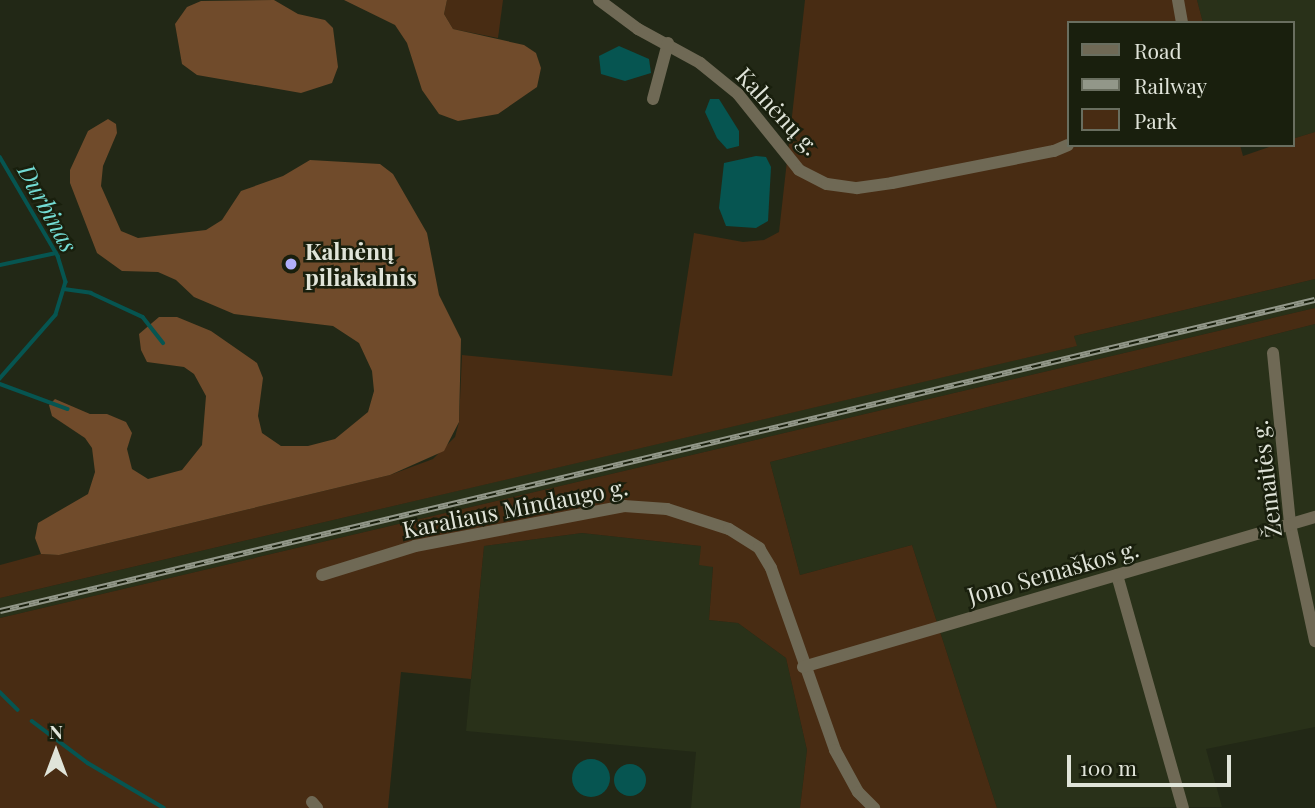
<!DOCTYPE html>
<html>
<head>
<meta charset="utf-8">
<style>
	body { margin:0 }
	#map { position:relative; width:1315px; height:808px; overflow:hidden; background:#222816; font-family:"Playfair Display",serif }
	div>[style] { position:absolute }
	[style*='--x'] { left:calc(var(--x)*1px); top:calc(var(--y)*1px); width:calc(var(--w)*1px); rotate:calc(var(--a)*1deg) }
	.built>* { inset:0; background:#293119 }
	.green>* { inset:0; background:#482c13 }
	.forest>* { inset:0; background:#704b2b }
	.water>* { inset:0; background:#065551 }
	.round { border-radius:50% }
	.stream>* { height:3.5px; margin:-1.75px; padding:0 1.75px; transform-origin:1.75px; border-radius:1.75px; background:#065551 }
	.minor>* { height:12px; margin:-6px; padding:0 6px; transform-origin:6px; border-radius:6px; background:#6f6955 }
	.rail>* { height:6px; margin-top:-3px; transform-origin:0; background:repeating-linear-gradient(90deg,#191f0d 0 10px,#929789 0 20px); box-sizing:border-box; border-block:2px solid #929789 }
	.dots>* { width:19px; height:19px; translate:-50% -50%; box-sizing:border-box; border:4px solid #191f0d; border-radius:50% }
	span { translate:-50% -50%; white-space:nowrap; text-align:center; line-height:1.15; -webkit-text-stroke:5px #191f0d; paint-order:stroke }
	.street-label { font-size:23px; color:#e0e4d9 }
	.poi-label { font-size:23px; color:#e0e4d9; font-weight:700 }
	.left { translate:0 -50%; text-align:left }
	.water-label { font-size:24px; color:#73dcd4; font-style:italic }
	.legend { position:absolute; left:1067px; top:21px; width:228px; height:126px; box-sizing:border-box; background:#191f0d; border:2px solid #696e5f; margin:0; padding:9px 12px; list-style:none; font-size:21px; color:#e0e4d9 }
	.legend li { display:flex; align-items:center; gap:14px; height:35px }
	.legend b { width:35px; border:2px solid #696e5f }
	.north { position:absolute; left:21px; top:717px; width:70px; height:70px; -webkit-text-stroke:5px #191f0d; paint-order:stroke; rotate:0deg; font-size:19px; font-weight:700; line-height:28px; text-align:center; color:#e0e4d9 }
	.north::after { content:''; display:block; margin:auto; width:24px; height:32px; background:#e0e4d9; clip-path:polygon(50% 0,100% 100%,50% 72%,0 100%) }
	.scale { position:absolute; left:1067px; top:755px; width:164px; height:32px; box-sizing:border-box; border:4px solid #e0e4d9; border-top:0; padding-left:9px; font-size:21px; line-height:24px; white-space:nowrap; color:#e0e4d9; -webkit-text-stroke:5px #191f0d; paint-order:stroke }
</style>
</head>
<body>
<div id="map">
	<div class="built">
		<div style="clip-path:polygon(1197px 0,1315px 0,1315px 132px,1292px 139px,1292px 23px,1203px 23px)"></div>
		<div style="clip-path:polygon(1315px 279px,1315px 308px,0 618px,0 598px,1076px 346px,1074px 336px)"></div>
		<div style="clip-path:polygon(1315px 324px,1315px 727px,1206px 749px,1222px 807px,997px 808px,912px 545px,800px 575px,770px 462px)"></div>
		<div style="clip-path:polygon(582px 533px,701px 546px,713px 566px,709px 620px,738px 623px,786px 658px,807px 750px,800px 808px,691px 808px,696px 752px,466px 731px,484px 546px)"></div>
	</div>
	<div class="green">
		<div style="clip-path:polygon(447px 0,503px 0,498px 38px,453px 29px,444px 14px)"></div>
		<div style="clip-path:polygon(805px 0,1197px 0,1203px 23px,1068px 23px,1068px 145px,1240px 145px,1243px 156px,1275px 145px,1292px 145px,1292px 139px,1315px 132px,1315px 279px,1074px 336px,1077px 346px,0 598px,0 565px,41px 554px,59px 555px,390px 475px,433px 459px,455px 437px,459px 422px,462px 355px,672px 376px,694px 233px,743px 242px,764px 240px,779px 232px)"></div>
		<div style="clip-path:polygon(1315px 308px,1315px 324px,770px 462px,800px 575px,912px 545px,997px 808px,800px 808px,807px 750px,786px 658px,738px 623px,709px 620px,713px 567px,699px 565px,701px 546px,582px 533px,484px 546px,471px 679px,401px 672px,388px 808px,0 808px,0 618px)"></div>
	</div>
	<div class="forest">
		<div style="clip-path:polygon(274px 0,298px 14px,325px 20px,333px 28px,338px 67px,332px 83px,301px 93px,197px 75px,182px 64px,175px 24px,187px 7px,201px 1px)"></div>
		<div style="clip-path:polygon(344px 0,447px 0,444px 14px,453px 29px,524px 45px,536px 53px,541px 68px,537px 87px,498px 114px,458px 121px,439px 114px,422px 90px,407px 43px,395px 25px)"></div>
		<div style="clip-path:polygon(108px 119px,116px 124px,117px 133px,103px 166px,101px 186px,121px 231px,138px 238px,206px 230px,222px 220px,241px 191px,283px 176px,310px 160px,380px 164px,393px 174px,427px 233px,439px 295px,461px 339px,459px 422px,444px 451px,390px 475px,59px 555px,41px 554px,35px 538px,38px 523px,88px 494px,95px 472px,92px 448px,85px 438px,52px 416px,49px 405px,55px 399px,90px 414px,107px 414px,126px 422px,132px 433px,127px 449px,132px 469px,148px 479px,182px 470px,202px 445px,206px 396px,194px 374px,184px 367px,147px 362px,141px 350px,139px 334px,159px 317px,177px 317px,211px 331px,257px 363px,263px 378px,258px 416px,262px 433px,281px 446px,308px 446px,335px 439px,368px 412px,374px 391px,372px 371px,359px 343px,333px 326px,234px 314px,194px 297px,176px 280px,158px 272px,122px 271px,97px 253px,70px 183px,70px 170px,88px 131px)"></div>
	</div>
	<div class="water">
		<div style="clip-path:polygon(619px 46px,649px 59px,651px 73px,625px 81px,601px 74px,599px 56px)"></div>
		<div style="clip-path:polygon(710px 99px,719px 99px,739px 131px,739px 146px,727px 149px,717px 138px,705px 112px)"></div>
		<div style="clip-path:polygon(756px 156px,766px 157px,771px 167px,768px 221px,756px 228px,726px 226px,719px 208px,724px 163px)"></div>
		<div class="round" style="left:572px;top:759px;width:38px;height:38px"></div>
		<div class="round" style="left:614px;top:764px;width:32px;height:32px"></div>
	</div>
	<div class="stream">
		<div style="--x:0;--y:157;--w:115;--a:59.6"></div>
		<div style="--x:58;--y:256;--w:27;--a:73"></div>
		<div style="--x:66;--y:282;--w:34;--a:107"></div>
		<div style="--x:56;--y:315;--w:85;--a:131.2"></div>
		<div style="--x:0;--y:265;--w:57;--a:-12.1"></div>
		<div style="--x:64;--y:289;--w:27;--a:8"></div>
		<div style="--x:91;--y:293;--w:57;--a:24.8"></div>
		<div style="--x:143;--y:317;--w:33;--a:52"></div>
		<div style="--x:0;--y:384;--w:72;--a:20.2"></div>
		<div style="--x:0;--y:692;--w:25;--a:45"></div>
		<div style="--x:32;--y:721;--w:70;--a:36.9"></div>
		<div style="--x:88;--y:763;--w:88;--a:30.6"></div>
	</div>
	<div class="minor">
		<div style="--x:599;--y:0;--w:49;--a:36.6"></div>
		<div style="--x:638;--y:29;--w:71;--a:28.7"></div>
		<div style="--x:700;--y:63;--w:49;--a:39.2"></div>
		<div style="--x:738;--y:94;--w:97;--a:51.2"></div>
		<div style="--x:799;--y:170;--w:31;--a:27"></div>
		<div style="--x:827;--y:184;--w:30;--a:8"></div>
		<div style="--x:857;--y:188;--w:35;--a:-8"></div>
		<div style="--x:892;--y:183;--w:165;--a:-11.2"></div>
		<div style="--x:1054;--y:151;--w:15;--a:-23"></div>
		<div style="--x:1178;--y:0;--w:23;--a:80"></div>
		<div style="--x:653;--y:99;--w:58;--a:-75"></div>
		<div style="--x:1273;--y:353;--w:172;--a:84.3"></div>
		<div style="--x:1290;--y:524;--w:120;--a:77.9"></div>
		<div style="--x:322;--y:575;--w:97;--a:-17.3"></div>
		<div style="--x:415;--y:546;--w:213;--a:-10.8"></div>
		<div style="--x:624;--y:506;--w:43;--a:4"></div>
		<div style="--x:667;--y:509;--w:65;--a:17.9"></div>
		<div style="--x:729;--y:529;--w:36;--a:32"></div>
		<div style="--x:759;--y:548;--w:23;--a:59"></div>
		<div style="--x:771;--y:568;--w:193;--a:70.6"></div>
		<div style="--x:835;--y:750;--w:48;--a:61.3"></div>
		<div style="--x:858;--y:792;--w:23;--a:45"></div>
		<div style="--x:1117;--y:575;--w:242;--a:74.2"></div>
		<div style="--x:803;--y:667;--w:534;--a:-16.33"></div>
		<div style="--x:312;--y:802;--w:8;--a:50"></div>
	</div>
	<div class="rail">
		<div style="--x:0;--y:611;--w:1351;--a:-13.31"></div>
	</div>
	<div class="dots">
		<div style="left:291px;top:264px;background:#b0aefa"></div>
	</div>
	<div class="street-label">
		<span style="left:778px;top:111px;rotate:47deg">Kalnėnų g.</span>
		<span style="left:1266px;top:479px;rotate:-97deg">Žemaitės g.</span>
		<span style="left:515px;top:508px;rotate:-11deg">Karaliaus Mindaugo g.</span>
		<span style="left:1053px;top:572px;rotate:-16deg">Jono Semaškos g.</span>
	</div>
	<div class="poi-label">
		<span class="left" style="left:305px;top:264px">Kalnėnų<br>piliakalnis</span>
	</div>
	<div class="water-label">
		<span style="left:48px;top:208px;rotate:61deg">Durbinas</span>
	</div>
	<ul class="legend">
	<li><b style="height:9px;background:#6f6955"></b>Road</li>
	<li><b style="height:9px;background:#929789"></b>Railway</li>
	<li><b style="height:19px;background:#482c13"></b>Park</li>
	</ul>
	<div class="north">N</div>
	<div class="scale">100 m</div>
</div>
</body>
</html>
